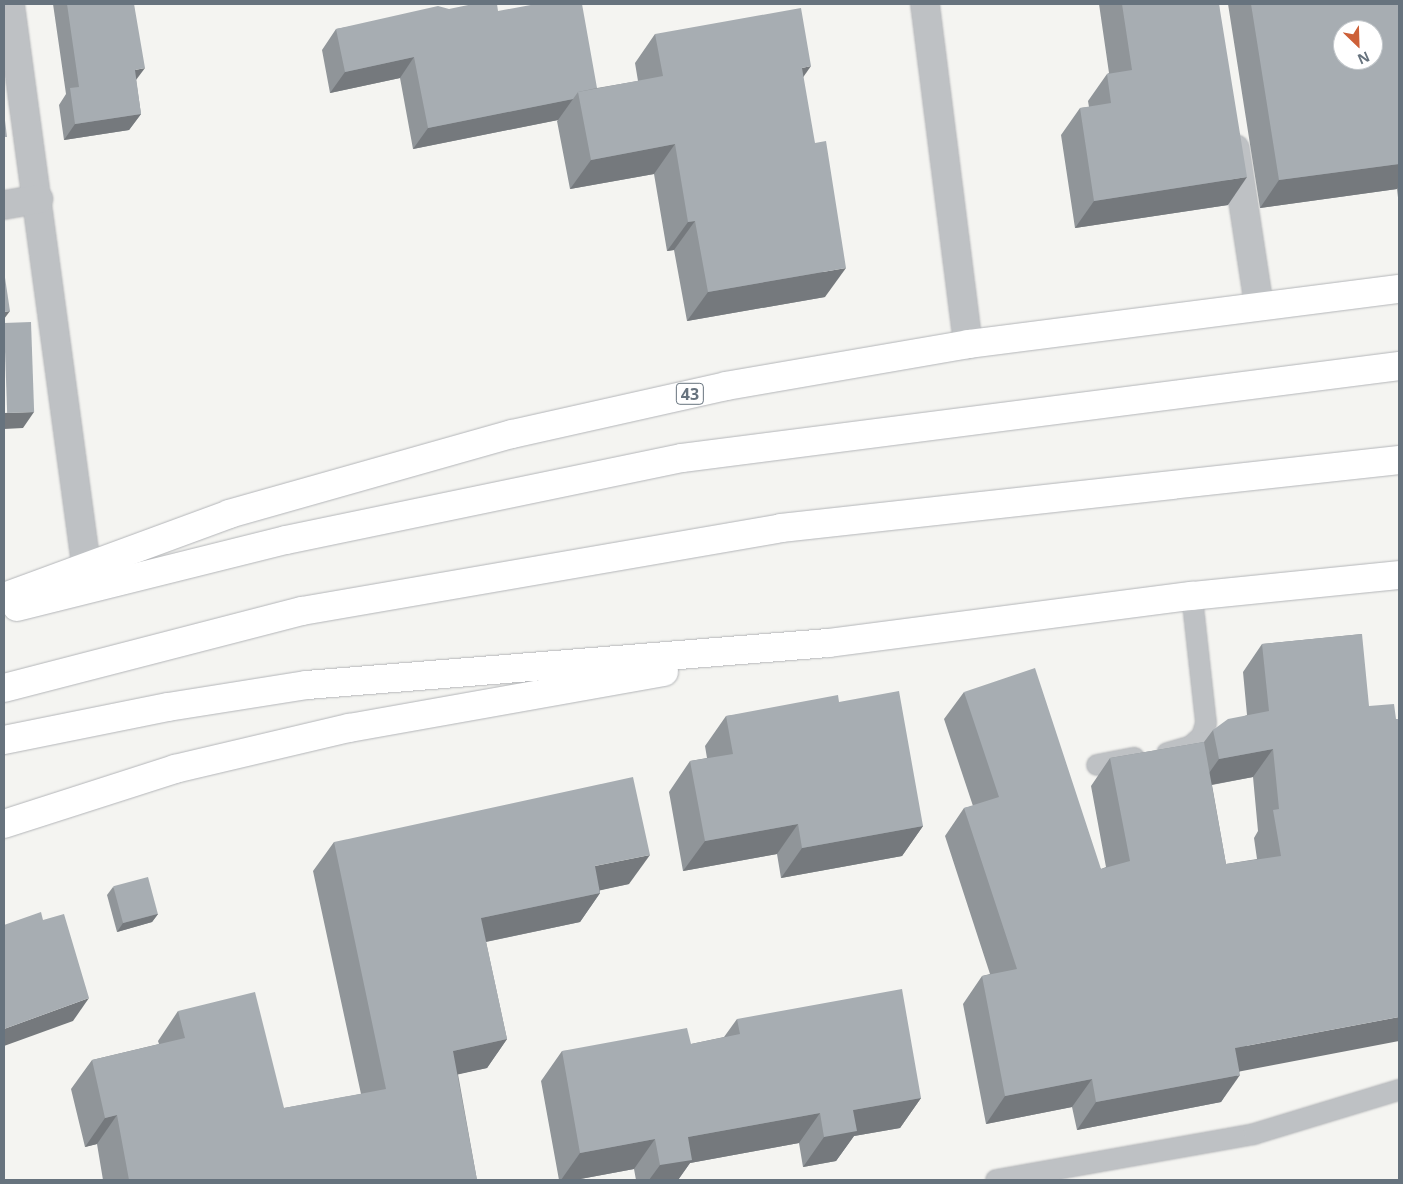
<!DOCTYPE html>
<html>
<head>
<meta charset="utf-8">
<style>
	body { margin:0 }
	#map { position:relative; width:1403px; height:1184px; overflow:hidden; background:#f4f4f1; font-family:"Open Sans",sans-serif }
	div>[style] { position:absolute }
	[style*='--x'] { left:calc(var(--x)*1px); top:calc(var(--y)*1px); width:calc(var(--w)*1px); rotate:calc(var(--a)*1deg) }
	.roads { filter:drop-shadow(0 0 1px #b3b5b8) drop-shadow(0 0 1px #b3b5b8) }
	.service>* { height:20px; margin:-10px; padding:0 10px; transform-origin:10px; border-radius:10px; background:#bec1c4 }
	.minor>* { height:28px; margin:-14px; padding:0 14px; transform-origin:14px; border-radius:14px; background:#bec1c4 }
	.trunk>* { height:28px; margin:-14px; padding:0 14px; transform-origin:14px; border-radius:14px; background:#fff }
	.wall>* { inset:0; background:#909599 }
	.shaded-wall>* { inset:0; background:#75797d }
	.building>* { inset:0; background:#a7adb2; transform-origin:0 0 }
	span { translate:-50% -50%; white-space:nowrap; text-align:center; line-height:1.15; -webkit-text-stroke:5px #fff; paint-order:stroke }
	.shield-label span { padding:1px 4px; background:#fff; border:1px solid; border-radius:4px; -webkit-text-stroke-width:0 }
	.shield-label { font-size:16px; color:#67737e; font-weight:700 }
	.frame { position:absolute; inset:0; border:5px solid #67737e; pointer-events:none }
	.north { position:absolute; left:1333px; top:20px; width:50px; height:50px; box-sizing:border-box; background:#fff; border:1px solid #c2c7cb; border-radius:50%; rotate:156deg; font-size:14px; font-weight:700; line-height:20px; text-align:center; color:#67737e }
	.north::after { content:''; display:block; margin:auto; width:18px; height:22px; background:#cd6038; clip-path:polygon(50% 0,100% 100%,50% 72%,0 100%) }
</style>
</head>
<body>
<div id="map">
	<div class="roads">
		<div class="service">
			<div style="--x:1167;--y:753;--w:25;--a:-16"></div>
			<div style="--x:1191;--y:746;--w:15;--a:-42"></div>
			<div style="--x:1202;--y:736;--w:14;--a:-73"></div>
			<div style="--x:1206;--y:723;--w:128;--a:-96.3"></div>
			<div style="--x:1097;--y:765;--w:38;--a:-11"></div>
			<div style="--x:996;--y:1180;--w:262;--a:-10.1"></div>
			<div style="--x:1254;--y:1134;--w:152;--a:-16.9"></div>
		</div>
		<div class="minor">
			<div style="--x:10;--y:4;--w:566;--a:82.28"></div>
			<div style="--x:925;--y:4;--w:343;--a:82.8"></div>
			<div style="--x:1235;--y:149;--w:158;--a:81.3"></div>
			<div style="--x:4;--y:205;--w:35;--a:-10"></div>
		</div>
		<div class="trunk">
			<div style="--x:4;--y:597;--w:240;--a:-20.2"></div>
			<div style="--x:229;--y:514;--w:294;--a:-15.8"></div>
			<div style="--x:512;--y:434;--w:219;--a:-12.6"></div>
			<div style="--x:726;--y:386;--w:246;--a:-9.8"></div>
			<div style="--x:968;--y:344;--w:434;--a:-7.3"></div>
			<div style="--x:17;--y:607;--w:277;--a:-14"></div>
			<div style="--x:286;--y:540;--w:404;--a:-11.7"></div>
			<div style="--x:682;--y:458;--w:723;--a:-7.31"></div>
			<div style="--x:4;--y:688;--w:308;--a:-14.5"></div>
			<div style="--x:302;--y:611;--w:486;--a:-9.8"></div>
			<div style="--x:781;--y:528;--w:622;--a:-6.28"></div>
			<div style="--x:4;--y:740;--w:167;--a:-11.4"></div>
			<div style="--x:168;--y:707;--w:141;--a:-9"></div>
			<div style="--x:307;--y:685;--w:523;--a:-4.61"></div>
			<div style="--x:828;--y:643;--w:367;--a:-7.4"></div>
			<div style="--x:1192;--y:596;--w:208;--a:-5.8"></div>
			<div style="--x:4;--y:824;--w:180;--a:-17.8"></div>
			<div style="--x:175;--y:769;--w:179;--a:-13.3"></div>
			<div style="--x:349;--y:728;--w:320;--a:-10.1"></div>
		</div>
	</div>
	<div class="wall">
		<div style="clip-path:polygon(53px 4px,134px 4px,136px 80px,141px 114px,129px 130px,64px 140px,59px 105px,66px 94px)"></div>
		<div style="clip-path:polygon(1099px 4px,1219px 4px,1228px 205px,1075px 228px,1061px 135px,1080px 108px,1089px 107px,1088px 101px,1107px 74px,1109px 73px)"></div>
		<div style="clip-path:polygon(1228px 4px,1399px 4px,1399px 206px,1397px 189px,1260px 208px)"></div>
		<div style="clip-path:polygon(449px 9px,498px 11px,597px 88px,638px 81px,635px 63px,655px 34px,803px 77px,825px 297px,687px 321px,674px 250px,667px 251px,654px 174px,570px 189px,557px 121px,558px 120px,413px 149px,400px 78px,330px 93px,322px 50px,336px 29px)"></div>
		<div style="clip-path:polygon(evenodd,1362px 634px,1240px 1071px,1221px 1102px,1077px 1130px,1072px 1107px,986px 1124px,963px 1004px,982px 976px,990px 974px,945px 836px,964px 808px,973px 806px,944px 719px,964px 692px,1101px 869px,1106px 867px,1091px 786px,1110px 758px,1204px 742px,1213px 730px,1247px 715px,1243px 672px,1262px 644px,1362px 634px,1253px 777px,1258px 831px,1254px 838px,1257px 859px,1226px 864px,1212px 785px,1253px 777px)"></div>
		<div style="clip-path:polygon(839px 702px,923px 826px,902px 856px,781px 878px,777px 854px,683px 871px,669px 792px,690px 761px,707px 758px,705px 746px,726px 716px)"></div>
		<div style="clip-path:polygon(334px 842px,629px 884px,600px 890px,600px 893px,580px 922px,486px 942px,507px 1039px,487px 1068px,458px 1074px,477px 1180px,103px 1180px,97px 1144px,85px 1147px,71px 1089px,92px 1060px,159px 1044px,158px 1041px,178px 1011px,284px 1108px,361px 1094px,313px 871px)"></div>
		<div style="clip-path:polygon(113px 887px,158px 914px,152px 922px,117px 932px,107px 895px)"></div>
		<div style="clip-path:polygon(737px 1019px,921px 1098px,900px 1128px,854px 1136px,836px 1161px,803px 1167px,799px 1143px,690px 1163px,678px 1180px,636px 1180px,634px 1169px,575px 1180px,559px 1180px,541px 1081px,562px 1051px,691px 1044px,724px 1037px)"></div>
	</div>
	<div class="shaded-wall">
		<div style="clip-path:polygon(414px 57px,400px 78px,330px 93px,345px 72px)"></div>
		<div style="clip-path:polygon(811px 66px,790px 96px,802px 68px)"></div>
		<div style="clip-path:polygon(145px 68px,133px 84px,135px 70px)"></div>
		<div style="clip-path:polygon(573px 99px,558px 120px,413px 149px,428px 128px)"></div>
		<div style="clip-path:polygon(141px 114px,129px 130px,64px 140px,75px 124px)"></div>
		<div style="clip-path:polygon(675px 144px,654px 174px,570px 189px,591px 160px)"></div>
		<div style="clip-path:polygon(1399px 164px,1399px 186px,1397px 189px,1260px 208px,1279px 180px)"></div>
		<div style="clip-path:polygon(1247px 177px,1228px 205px,1075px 228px,1094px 201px)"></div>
		<div style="clip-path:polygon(695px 221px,674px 250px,667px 251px,688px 222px)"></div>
		<div style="clip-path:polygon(846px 268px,825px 297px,687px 321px,708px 292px)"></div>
		<div style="clip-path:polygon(10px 311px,4px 319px,4px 312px)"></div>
		<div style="clip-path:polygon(34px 412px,23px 428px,4px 429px,4px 413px)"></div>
		<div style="clip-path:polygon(1273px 749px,1253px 777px,1199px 787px,1219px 759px)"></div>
		<div style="clip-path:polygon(798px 824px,777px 854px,683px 871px,705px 841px)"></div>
		<div style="clip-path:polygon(923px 826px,902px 856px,781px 878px,802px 848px)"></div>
		<div style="clip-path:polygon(650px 855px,629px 884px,574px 896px,595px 866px)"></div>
		<div style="clip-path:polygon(600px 893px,580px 922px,461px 947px,481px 918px)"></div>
		<div style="clip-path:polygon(158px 914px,152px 922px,117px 932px,123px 923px)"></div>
		<div style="clip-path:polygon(89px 998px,73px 1021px,4px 1046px,4px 1029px)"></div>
		<div style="clip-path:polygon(1399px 1017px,1399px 1041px,1216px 1076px,1235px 1048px)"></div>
		<div style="clip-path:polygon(507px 1039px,487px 1068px,433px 1080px,453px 1051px)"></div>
		<div style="clip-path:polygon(1240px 1075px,1221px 1102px,1077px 1130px,1096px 1102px)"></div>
		<div style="clip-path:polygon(1092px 1079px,1072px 1107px,986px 1124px,1005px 1096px)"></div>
		<div style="clip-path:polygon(921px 1098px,900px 1128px,854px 1136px,836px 1161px,803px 1167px,824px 1137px,853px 1110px)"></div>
		<div style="clip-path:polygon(820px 1113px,799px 1143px,690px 1163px,678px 1180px,649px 1180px,660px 1165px,688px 1137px)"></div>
		<div style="clip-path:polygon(117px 1115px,97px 1144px,85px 1147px,105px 1118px)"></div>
		<div style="clip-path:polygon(655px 1139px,634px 1169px,575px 1180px,561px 1180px,580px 1153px)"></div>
	</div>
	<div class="building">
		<div style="clip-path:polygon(67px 4px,134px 4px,145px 68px,135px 70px,141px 114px,75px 124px,70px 88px,79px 87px)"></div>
		<div style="clip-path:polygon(473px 4px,497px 4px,498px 11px,536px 4px,582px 4px,597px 88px,578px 92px,573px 99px,428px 128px,414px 57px,345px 72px,336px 29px,438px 6px,449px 9px)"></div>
		<div style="clip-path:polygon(1122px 4px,1219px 4px,1247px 177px,1094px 201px,1080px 108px,1111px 103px,1107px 74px,1132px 70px)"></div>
		<div style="clip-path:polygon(evenodd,1251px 4px,1399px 4px,1399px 164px,1279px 180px,1251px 4px,1343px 30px,1373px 30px,1373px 60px,1343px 60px,1343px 30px)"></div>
		<div style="clip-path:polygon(801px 8px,811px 66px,802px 68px,815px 143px,826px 141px,846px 268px,708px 292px,695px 221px,688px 222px,675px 144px,591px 160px,578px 92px,663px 76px,655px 34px)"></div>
		<div style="clip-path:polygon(4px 112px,7px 137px,4px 137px)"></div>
		<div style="clip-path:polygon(4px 271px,10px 311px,4px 312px)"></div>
		<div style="left:31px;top:322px;width:90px;height:27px;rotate:88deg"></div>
		<div style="clip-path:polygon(1362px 634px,1369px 706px,1394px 704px,1396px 719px,1399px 719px,1399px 1017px,1235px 1048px,1240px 1075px,1096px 1102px,1092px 1079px,1005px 1096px,982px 976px,1017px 969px,964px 808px,999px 797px,964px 692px,1035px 668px,1101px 869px,1130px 861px,1110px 758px,1204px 742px,1226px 864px,1281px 856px,1273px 810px,1279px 809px,1273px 749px,1219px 759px,1213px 730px,1228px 719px,1269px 711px,1262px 644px)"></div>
		<div style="clip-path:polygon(899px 691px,923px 826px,802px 848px,798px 824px,705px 841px,690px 761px,733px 754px,726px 716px,838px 695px,839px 702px)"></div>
		<div style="clip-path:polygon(633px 777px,650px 855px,595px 866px,600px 893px,481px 918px,507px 1039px,453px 1051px,477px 1180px,129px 1180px,117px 1115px,105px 1118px,92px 1060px,185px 1038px,178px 1011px,255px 992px,284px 1108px,386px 1089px,334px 842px)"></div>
		<div style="left:148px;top:877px;width:38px;height:36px;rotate:75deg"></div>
		<div style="clip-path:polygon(41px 912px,43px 920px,64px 914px,89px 998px,4px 1029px,4px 925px)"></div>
		<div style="clip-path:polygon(902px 989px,921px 1098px,853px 1110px,857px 1131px,824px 1137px,820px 1113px,688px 1137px,692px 1160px,660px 1165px,655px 1139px,580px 1153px,562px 1051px,687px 1028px,691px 1044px,740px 1034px,737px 1019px)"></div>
	</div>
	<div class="shield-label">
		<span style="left:690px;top:394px">43</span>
	</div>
	<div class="frame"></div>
	<div class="north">N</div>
</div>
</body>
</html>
